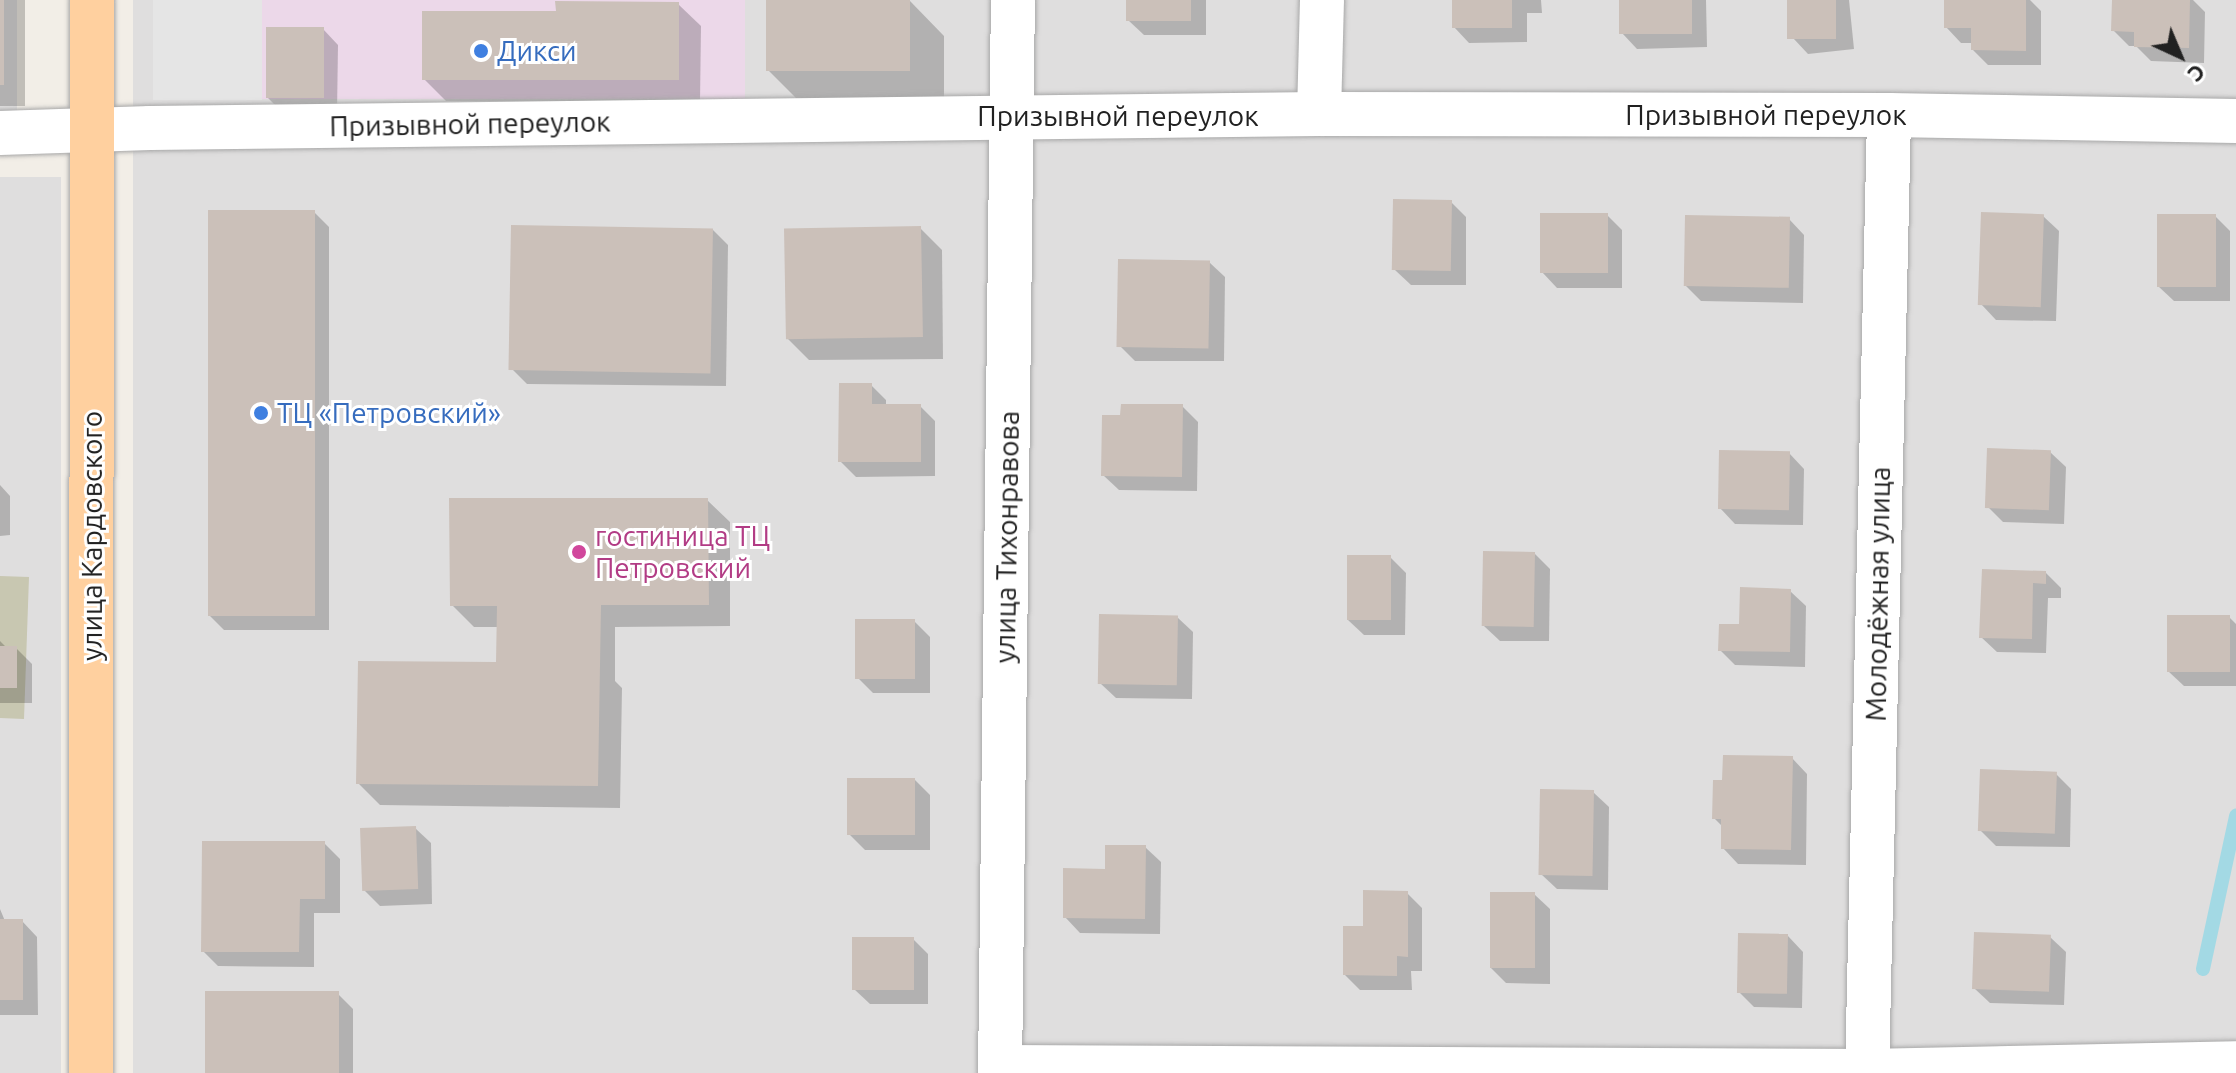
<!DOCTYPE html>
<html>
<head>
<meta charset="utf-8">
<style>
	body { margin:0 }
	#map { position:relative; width:2236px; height:1073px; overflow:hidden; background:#f2eee7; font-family:Ubuntu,sans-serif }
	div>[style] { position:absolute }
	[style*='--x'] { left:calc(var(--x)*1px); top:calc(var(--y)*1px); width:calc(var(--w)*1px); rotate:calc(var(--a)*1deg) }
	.residential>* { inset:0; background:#dfdede; transform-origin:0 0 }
	.industrial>* { inset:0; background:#ecd8e9; transform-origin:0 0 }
	.construction>* { inset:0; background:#c8c7b1 }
	.parking>* { inset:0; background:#e5e5e5; transform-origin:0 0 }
	.shadow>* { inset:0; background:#0003; transform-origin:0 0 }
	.stream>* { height:14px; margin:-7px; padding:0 7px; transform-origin:7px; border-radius:7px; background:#a3d9e4 }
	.building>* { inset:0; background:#cbc0b9; transform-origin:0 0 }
	.roads { filter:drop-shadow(0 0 2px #a8a8a8) drop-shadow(0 0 2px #a8a8a8) }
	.minor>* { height:44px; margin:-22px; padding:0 22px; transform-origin:22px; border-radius:22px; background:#fff }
	.major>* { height:44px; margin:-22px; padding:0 22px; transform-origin:22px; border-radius:22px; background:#ffd09f }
	.dots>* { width:22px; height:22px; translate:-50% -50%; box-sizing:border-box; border:4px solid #fff; border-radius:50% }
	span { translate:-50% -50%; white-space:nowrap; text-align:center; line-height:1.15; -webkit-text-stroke:6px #fff; paint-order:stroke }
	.shop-label { font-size:28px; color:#366cbe }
	.left { translate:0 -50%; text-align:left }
	.street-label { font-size:28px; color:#212121 }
	.hotel-label { font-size:28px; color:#b23c85 }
	.north { position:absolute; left:2140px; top:16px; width:80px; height:80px; -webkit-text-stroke:6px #fff; paint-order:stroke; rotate:136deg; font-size:22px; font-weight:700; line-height:32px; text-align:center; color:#212121 }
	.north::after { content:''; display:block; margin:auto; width:28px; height:36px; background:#212121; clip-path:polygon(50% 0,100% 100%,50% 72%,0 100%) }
</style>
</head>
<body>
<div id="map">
	<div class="residential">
		<div style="left:0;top:0;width:17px;height:111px"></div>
		<div style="left:133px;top:0;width:2103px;height:1073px"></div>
		<div style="left:61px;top:177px;width:896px;height:61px;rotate:90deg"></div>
	</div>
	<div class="industrial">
		<div style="left:262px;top:0;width:483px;height:99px"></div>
	</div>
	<div class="construction">
		<div style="clip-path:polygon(0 576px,29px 577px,24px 719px,0 718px)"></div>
	</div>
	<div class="parking">
		<div style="left:153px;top:0;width:109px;height:100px"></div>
	</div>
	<div class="shadow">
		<div style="left:0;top:0;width:25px;height:106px"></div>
		<div style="clip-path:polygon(1128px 0,1206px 0,1206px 35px,1144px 35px,1128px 20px)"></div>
		<div style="clip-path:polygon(1454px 0,1541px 0,1542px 13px,1527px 13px,1527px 42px,1469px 43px,1454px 27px)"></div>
		<div style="clip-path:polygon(1621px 0,1706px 0,1707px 47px,1637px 49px,1622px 33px)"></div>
		<div style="clip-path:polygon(1789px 0,1849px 0,1854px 49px,1808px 54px,1793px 38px)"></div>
		<div style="clip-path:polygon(1946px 0,2030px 0,2041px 11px,2041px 65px,1988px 65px,1973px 50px,1973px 43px,1961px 43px,1946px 27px)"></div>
		<div style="clip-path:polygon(2114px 0,2193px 0,2205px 12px,2204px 63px,2151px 61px,2136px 46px,2129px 46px,2113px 30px)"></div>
		<div style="clip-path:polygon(910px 1px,944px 36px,944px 104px,803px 105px,768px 70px)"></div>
		<div style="clip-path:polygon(678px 4px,701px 26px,700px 102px,446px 101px,424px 79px)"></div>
		<div style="clip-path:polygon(323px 29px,338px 45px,337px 113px,283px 113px,268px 98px)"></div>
		<div style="clip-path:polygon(1451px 202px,1466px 217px,1466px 285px,1411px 285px,1395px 270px)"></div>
		<div style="clip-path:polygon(314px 212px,329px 227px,329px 630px,224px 630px,209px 615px)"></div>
		<div style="clip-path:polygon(1607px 215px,1622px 230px,1622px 288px,1557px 288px,1542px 272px)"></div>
		<div style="clip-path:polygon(2043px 216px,2059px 231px,2056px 321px,1996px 320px,1981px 304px)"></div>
		<div style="clip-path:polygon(2215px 216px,2230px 231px,2230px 301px,2174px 301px,2158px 286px)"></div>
		<div style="clip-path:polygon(1789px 219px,1804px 235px,1803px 303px,1701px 301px,1685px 285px)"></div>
		<div style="clip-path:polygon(920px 228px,942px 250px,943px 359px,809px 360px,787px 338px)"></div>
		<div style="clip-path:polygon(712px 229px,728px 245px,726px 386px,527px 384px,512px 369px)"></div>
		<div style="clip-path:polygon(1209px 262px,1225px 277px,1224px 361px,1135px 361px,1120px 346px)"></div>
		<div style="clip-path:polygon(871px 385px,886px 400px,886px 406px,920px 406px,935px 421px,935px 476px,856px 477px,840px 461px)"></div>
		<div style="clip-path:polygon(1182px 406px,1198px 422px,1197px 491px,1119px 490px,1103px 475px,1122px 417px)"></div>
		<div style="clip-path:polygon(2050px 452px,2066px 467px,2064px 524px,2003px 522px,1988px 507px)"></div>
		<div style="clip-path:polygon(1789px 453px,1804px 469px,1803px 525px,1735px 524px,1720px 508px)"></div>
		<div style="clip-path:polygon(0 485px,10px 496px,10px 535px,0 536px)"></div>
		<div style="clip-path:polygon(707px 500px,730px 522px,730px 626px,615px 627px,615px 681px,622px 688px,620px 808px,380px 805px,358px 783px,501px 665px,498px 627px,474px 627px,452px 605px)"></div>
		<div style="clip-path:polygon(1535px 554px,1550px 569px,1549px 641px,1500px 641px,1484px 626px)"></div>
		<div style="clip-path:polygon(1390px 557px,1406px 573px,1405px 635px,1364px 635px,1348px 620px)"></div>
		<div style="clip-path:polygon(1983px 571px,2046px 573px,2061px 588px,2061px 598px,2048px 598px,2046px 653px,1997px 652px,1981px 637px)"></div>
		<div style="clip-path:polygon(1790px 591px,1806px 606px,1805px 667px,1735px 665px,1720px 650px,1741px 626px)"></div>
		<div style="clip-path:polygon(1177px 617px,1193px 632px,1192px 699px,1116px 698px,1100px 683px)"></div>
		<div style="clip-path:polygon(2229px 617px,2236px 624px,2236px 686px,2184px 686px,2168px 671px)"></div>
		<div style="clip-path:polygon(914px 621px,930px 637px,930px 693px,873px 693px,858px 678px)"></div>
		<div style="clip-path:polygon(0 641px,7px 648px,16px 648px,32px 664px,32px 703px,0 703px)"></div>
		<div style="clip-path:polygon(1792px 758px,1807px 774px,1806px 865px,1738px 864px,1723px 848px,1723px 827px,1714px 818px,1724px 782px)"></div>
		<div style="clip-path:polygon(2056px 774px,2071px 789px,2070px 847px,1996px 846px,1980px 830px)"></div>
		<div style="clip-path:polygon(915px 780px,930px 795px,930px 850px,865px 850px,849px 834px)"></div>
		<div style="clip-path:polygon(1593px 792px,1609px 807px,1608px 890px,1557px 889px,1541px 874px)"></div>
		<div style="clip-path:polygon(415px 828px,431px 843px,432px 904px,380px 906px,364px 890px)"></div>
		<div style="clip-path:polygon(324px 843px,340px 859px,340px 913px,314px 913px,314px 967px,218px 966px,203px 951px)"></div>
		<div style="clip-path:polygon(1145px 847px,1161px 862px,1160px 934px,1080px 933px,1065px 917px,1107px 871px)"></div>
		<div style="clip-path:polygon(1407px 893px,1422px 908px,1422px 971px,1411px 971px,1412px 990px,1360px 990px,1345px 975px,1365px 928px)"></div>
		<div style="clip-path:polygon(1534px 894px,1550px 909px,1550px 984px,1506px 983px,1491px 968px)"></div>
		<div style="clip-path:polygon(0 909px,5px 921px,22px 921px,37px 937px,38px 1015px,0 1015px)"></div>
		<div style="clip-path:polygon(1788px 936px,1803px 952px,1802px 1008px,1754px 1007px,1739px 992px)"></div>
		<div style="clip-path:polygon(2050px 937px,2066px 952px,2064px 1005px,1990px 1003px,1974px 988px)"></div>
		<div style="clip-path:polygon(913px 939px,928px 954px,928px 1004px,870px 1004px,854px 989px)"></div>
		<div style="clip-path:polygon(338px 994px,353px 1009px,353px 1073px,206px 1073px)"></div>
	</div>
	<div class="stream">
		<div style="--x:2203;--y:969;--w:157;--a:-77.8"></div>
	</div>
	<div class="building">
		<div style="left:0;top:0;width:4px;height:85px"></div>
		<div style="left:766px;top:0;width:144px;height:71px"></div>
		<div style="left:1126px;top:0;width:65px;height:21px"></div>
		<div style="left:1452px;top:0;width:60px;height:28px"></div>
		<div style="left:1619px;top:0;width:73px;height:34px"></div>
		<div style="left:1787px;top:0;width:49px;height:39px"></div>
		<div style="clip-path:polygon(1944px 0,2026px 0,2026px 51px,1971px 50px,1971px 28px,1944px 28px)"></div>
		<div style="clip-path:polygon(2112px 0,2190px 0,2189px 48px,2134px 47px,2134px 32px,2111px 31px)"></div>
		<div style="clip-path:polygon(555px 1px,679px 2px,679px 80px,422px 80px,422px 11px,556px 11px)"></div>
		<div style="left:266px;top:27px;width:58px;height:71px"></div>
		<div style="left:1393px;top:199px;width:59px;height:71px;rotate:1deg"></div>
		<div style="left:208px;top:210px;width:107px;height:406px"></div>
		<div style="left:1981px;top:212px;width:63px;height:93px;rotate:2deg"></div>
		<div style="left:1540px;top:213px;width:68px;height:60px"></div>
		<div style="left:2157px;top:214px;width:59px;height:73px"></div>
		<div style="left:1685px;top:215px;width:105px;height:71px;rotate:1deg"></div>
		<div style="left:511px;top:225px;width:202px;height:145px;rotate:1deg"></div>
		<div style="left:921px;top:226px;width:111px;height:137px;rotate:89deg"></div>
		<div style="left:1118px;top:259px;width:92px;height:88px;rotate:1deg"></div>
		<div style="clip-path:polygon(839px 383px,872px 383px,872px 404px,921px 404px,921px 462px,838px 462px)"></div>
		<div style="clip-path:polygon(1121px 404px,1183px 404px,1182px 477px,1101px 476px,1102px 415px,1120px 415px)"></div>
		<div style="left:1987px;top:448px;width:64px;height:60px;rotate:2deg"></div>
		<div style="left:1719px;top:450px;width:71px;height:59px;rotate:1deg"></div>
		<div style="clip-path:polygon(449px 498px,708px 498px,709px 605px,601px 605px,598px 786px,356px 784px,358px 661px,496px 662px,497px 606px,450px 606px)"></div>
		<div style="left:1483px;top:551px;width:52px;height:75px;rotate:1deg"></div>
		<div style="left:1347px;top:555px;width:44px;height:65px"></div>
		<div style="clip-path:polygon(1982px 569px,2046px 571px,2046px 584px,2033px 583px,2032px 639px,1979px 638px)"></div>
		<div style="clip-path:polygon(1740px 587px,1791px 589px,1790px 652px,1718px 651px,1719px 624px,1739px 624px)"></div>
		<div style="left:1099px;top:614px;width:79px;height:70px;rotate:1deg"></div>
		<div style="left:2167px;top:615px;width:63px;height:57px"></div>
		<div style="left:855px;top:619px;width:60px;height:60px"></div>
		<div style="left:0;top:646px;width:17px;height:42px"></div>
		<div style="clip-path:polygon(1723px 755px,1793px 756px,1791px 850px,1721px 849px,1721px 819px,1712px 819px,1713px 780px,1722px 780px)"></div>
		<div style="left:1980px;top:769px;width:77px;height:62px;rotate:2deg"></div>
		<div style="left:847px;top:778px;width:68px;height:57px"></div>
		<div style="left:1540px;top:789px;width:54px;height:86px;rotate:1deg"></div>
		<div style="left:416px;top:826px;width:63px;height:56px;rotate:88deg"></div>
		<div style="clip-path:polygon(202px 841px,325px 841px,325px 899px,300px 899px,299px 952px,201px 952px)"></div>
		<div style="clip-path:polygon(1105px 845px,1146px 845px,1145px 919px,1063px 918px,1063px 868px,1105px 869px)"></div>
		<div style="clip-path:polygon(1363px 890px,1408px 891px,1408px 957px,1397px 956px,1397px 976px,1343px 975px,1343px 926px,1363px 926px)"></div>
		<div style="left:1490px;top:892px;width:45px;height:76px"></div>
		<div style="left:0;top:919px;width:23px;height:81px"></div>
		<div style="left:1974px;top:932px;width:77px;height:57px;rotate:2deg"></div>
		<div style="left:1738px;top:933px;width:50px;height:60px;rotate:1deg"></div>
		<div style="left:852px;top:937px;width:62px;height:53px"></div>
		<div style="left:205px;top:991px;width:134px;height:82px"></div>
	</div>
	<div class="roads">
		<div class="minor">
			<div style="--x:1319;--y:114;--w:114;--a:-88.5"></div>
			<div style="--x:0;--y:133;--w:150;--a:-1.9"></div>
			<div style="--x:150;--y:128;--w:1169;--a:-0.69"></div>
			<div style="--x:1319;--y:114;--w:570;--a:0.1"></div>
			<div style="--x:1889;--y:115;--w:347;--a:1"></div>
			<div style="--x:1000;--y:1067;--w:867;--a:0.26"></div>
			<div style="--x:1867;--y:1071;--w:369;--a:-1.2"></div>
			<div style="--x:1000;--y:1073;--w:1073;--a:-89.31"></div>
			<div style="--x:1867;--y:1073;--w:958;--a:-88.68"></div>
		</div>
		<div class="major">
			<div style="--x:91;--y:1073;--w:1073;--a:-89.95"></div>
		</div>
	</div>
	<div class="dots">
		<div style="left:481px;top:51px;background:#3f7fe0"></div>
		<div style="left:261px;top:413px;background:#3f7fe0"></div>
		<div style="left:579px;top:552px;background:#d1479c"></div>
	</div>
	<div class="shop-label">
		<span class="left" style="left:497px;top:51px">Дикси</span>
		<span class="left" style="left:277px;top:413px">ТЦ «Петровский»</span>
	</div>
	<div class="street-label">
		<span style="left:1766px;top:115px">Призывной переулок</span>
		<span style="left:1118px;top:116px">Призывной переулок</span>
		<span style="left:470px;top:124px;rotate:-1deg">Призывной переулок</span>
		<span style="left:92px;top:536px;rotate:-90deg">улица Кардовского</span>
		<span style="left:1007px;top:537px;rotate:-89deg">улица Тихонравова</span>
		<span style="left:1878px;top:594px;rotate:-89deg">Молодёжная улица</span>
	</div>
	<div class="hotel-label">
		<span class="left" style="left:595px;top:552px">гостиница ТЦ<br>Петровский</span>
	</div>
	<div class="north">С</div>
</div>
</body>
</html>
